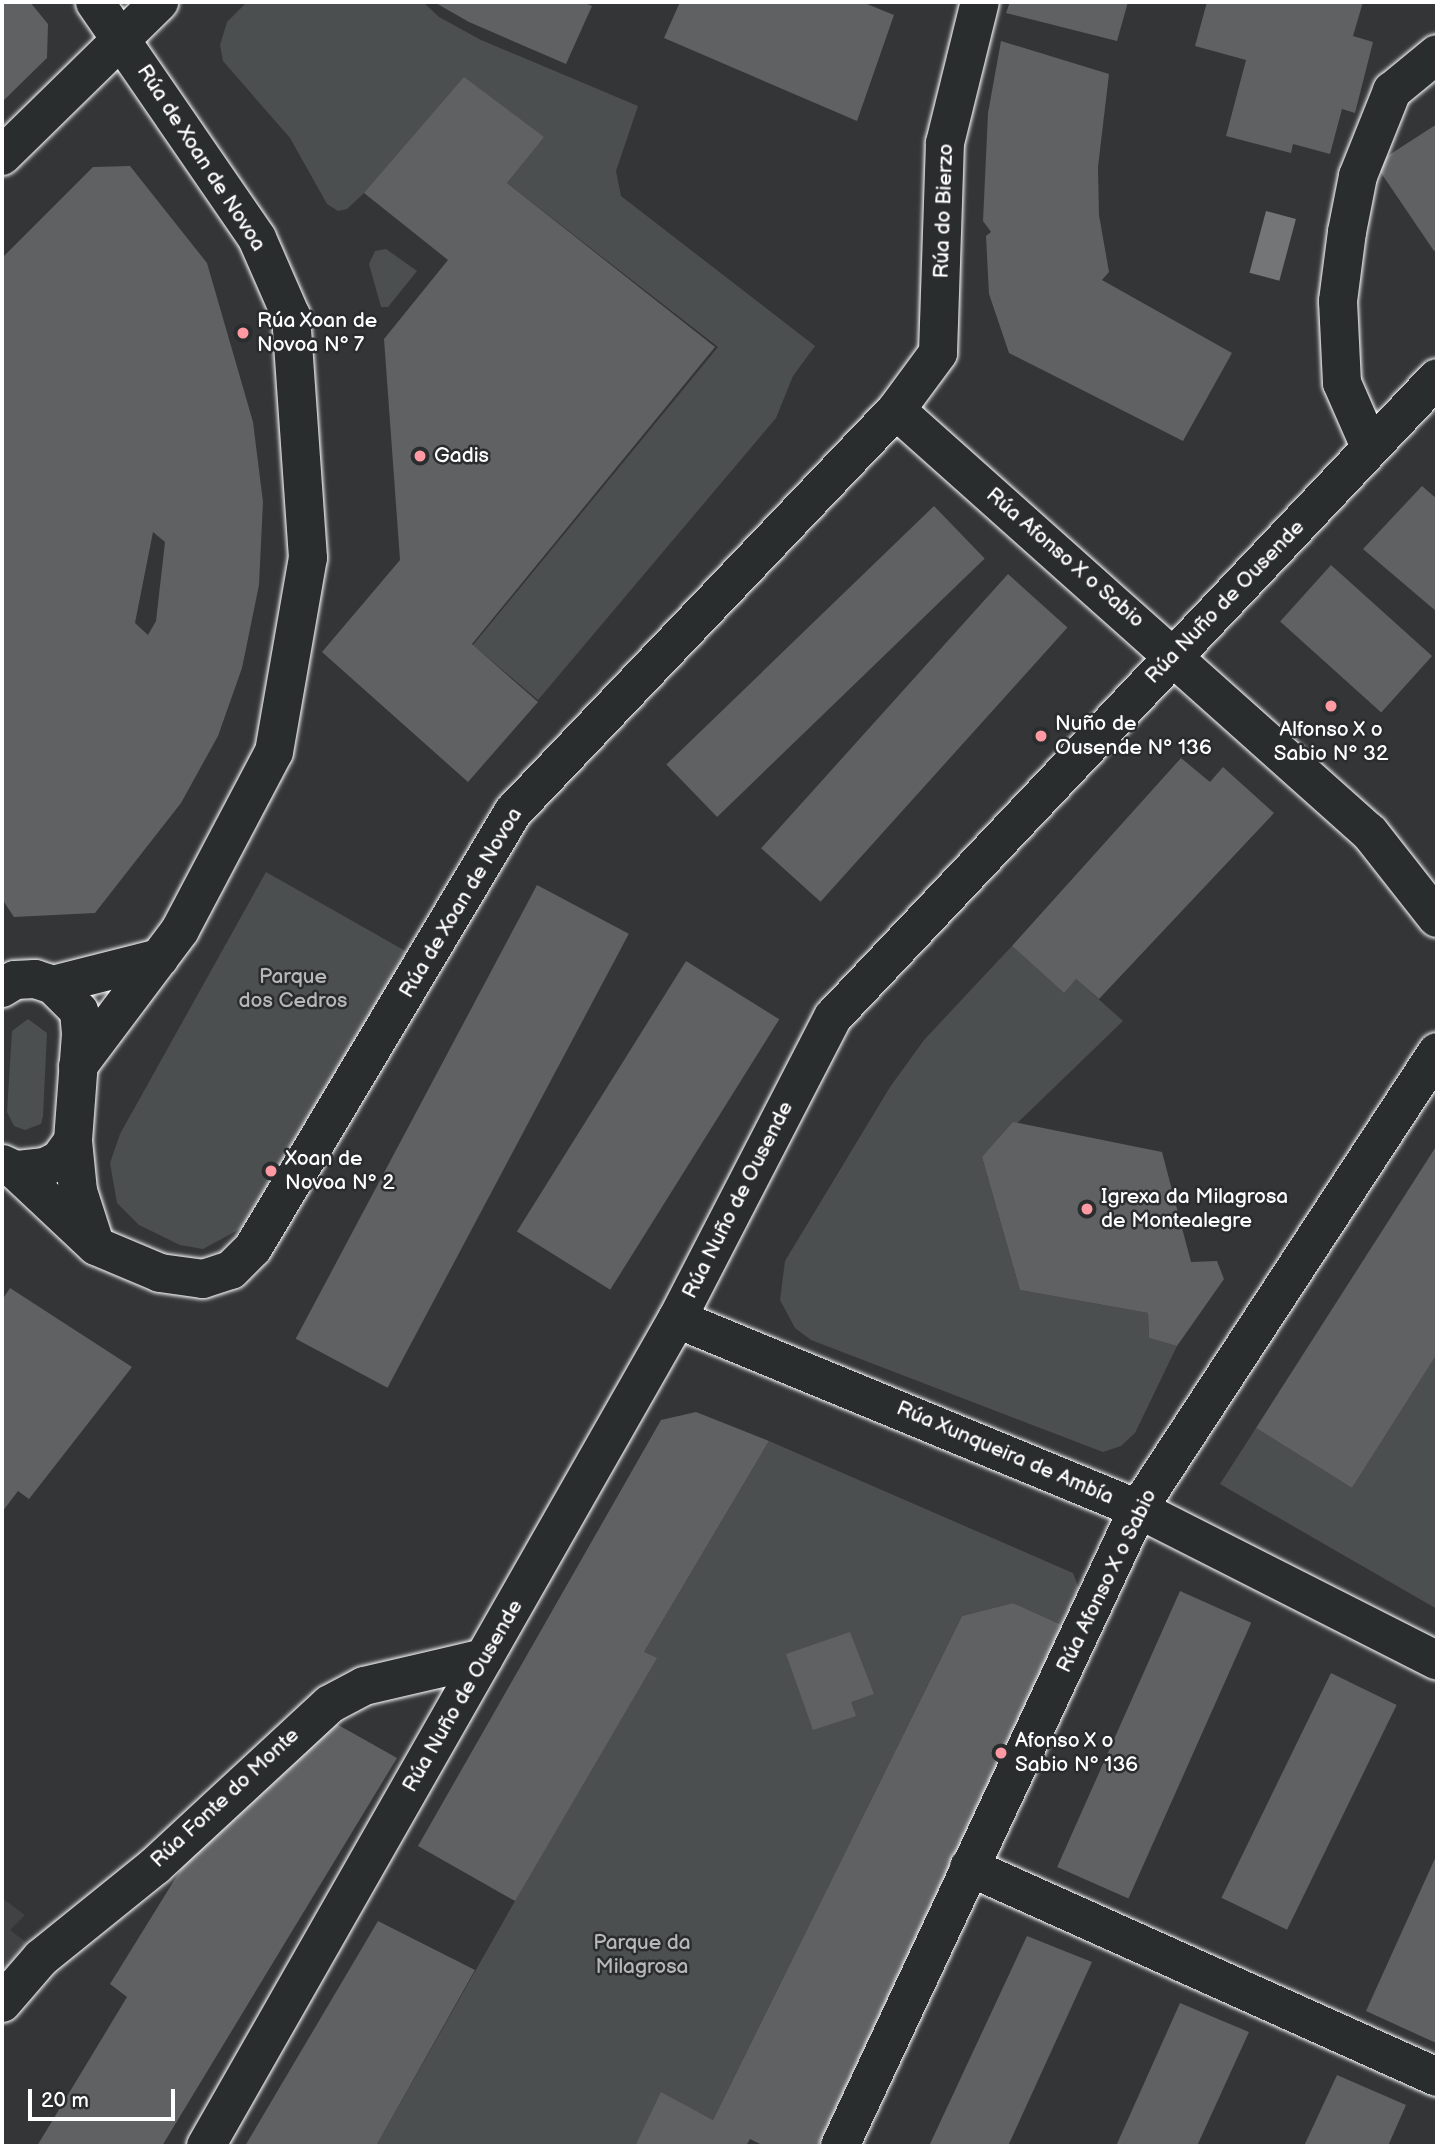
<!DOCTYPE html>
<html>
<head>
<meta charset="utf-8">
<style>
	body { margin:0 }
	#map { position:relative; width:1439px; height:2148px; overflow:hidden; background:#333536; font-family:"Balsamiq Sans",sans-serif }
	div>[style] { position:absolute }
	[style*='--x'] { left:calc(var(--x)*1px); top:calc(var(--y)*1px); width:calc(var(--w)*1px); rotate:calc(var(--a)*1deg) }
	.built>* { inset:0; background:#404243 }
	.green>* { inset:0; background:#4c4f50 }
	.water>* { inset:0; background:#737576; transform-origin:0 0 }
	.building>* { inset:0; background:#5f6162; transform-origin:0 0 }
	.roads { filter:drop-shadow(0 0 2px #fff) drop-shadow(0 0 2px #fff) }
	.street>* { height:38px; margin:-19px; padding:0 19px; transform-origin:19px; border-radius:19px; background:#2a2d2e }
	.secondary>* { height:38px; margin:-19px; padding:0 19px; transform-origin:19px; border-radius:19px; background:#2a2d2e }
	.dots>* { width:19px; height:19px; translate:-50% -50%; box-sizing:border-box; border:4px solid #2a2d2e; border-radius:50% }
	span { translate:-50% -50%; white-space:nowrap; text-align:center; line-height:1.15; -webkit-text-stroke:5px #2a2d2e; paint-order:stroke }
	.street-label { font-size:21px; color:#fff }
	.poi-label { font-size:21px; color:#fff }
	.left { translate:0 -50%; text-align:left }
	.park-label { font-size:21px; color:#b7b9b9 }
	.frame { position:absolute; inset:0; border:4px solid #fff; pointer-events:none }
	.scale { position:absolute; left:28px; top:2089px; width:147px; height:32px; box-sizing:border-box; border:4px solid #fff; border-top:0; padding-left:9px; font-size:21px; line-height:24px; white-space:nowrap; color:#fff; -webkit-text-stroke:5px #2a2d2e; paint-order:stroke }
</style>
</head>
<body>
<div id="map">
	<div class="built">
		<div style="clip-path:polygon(2px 1898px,25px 1915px,10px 1930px,27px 1943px,2px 1973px)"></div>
	</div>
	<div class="green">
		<div style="clip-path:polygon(247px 2px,423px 2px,439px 17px,481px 40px,638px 106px,616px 171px,621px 196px,815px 346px,793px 376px,776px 418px,538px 700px,473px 645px,718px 347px,507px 183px,543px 137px,364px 193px,347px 209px,338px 211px,327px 204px,290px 138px,223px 61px,220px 45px,227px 22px)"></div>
		<div style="clip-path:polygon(386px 249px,417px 271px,388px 307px,381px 307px,369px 264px,375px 251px)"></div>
		<div style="clip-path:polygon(266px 872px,409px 953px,242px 1228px,203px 1249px,180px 1245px,139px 1225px,117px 1203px,110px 1163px,120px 1134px)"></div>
		<div style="clip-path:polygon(1012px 946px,1063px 992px,1076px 979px,1123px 1021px,982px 1157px,1020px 1290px,1148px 1313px,1149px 1338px,1177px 1346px,1135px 1433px,1121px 1446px,1103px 1452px,811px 1340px,795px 1328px,780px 1300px,785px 1261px,890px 1087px,924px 1040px)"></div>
		<div style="clip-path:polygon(28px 1019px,47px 1033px,43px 1116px,41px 1124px,25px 1130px,14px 1126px,7px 1112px,12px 1031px)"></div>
		<div style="clip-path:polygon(1437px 1354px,1437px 1609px,1220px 1484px,1256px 1428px,1352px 1488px)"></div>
		<div style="clip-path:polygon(769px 1441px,1073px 1573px,1081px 1594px,1064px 1626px,1013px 1603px,962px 1616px,713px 2120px,662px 2093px,635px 2146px,376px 2146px,515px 1901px,644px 1652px)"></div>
	</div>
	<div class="water">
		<div style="left:1266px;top:211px;width:31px;height:64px;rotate:15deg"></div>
	</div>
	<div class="building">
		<div style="clip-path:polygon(2px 2px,30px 2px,48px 24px,47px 58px,2px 102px)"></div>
		<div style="clip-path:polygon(434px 2px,583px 2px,592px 6px,566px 64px,469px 22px)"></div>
		<div style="clip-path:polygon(680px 2px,862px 2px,894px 15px,857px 121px,664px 38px)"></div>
		<div style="clip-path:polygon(1010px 2px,1128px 2px,1117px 41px,1006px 13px)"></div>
		<div style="clip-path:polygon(1207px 2px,1363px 2px,1353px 36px,1373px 42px,1355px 113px,1342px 109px,1330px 154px,1293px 144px,1291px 153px,1226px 136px,1246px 60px,1195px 46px)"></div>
		<div style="clip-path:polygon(1001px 41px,1109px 74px,1098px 167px,1099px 215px,1109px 272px,1102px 280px,1232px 353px,1183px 441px,1009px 353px,989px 294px,986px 236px,991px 232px,983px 221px,988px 113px)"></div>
		<div style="clip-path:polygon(464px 77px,544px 137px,507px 183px,715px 347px,472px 644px,538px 702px,468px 782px,322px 652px,400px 560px,384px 339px,448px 260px,364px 193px)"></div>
		<div style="clip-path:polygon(1437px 124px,1437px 249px,1434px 251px,1375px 164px)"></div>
		<div style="clip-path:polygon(evenodd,130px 166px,207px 263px,253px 422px,263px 502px,259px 585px,242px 668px,218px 736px,181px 803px,95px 913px,14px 917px,2px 899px,2px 258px,93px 167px,130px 166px,153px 532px,165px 542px,156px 621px,148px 635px,135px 623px,153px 532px)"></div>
		<div style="clip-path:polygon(1422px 486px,1437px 499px,1437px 612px,1363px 549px)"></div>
		<div style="left:934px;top:506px;width:73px;height:372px;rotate:46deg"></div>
		<div style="left:1331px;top:565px;width:136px;height:76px;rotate:42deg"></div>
		<div style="left:1008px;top:574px;width:80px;height:369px;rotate:42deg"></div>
		<div style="clip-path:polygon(1181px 758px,1210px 782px,1223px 767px,1274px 813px,1099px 999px,1076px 979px,1064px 993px,1012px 946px)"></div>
		<div style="left:537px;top:885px;width:104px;height:514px;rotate:28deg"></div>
		<div style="left:686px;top:961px;width:110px;height:319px;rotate:32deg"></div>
		<div style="clip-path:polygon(1013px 1122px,1162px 1152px,1191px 1262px,1217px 1261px,1224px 1279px,1177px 1346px,1149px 1338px,1148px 1313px,1020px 1290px,982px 1157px)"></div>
		<div style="clip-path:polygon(1437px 1145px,1437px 1354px,1352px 1488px,1256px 1428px)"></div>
		<div style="clip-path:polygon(10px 1288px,132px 1367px,29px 1499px,18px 1491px,2px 1512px,2px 1300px)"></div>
		<div style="clip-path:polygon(696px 1412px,769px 1441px,644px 1652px,657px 1658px,515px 1901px,418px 1846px,661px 1420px)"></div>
		<div style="left:1180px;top:1591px;width:78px;height:302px;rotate:24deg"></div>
		<div style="clip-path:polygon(1013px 1603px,1064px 1626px,818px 2146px,764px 2146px,750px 2139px,746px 2146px,635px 2146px,661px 2092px,713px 2120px,962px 1616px)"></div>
		<div style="clip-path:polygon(850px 1632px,874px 1694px,851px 1702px,856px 1716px,813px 1730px,786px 1654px)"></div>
		<div style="left:1331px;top:1673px;width:73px;height:250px;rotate:26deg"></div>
		<div style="clip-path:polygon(333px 1722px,397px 1758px,162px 2146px,37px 2146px,127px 1997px,110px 1984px,188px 1858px)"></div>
		<div style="clip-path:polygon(1437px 1854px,1437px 2040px,1436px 2043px,1366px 2011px)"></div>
		<div style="clip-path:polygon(378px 1921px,475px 1970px,376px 2146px,245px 2146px)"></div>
		<div style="clip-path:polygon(1027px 1936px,1092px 1962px,1008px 2146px,929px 2146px)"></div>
		<div style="clip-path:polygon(1180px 2003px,1249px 2032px,1197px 2146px,1116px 2146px)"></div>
		<div style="clip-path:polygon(1337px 2075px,1406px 2105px,1388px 2146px,1304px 2146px)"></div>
	</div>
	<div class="roads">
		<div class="street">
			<div style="--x:2;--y:156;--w:220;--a:-44.4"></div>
			<div style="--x:896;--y:410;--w:635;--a:41.75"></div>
			<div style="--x:1370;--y:833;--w:108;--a:51.8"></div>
			<div style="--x:1370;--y:447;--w:70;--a:-113.6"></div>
			<div style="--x:1342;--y:383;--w:82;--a:-92.8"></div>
			<div style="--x:1338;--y:301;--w:70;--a:-82.6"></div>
			<div style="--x:1347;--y:232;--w:57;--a:-78.9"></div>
			<div style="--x:1358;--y:176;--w:92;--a:-68.2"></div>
			<div style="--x:1392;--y:91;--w:58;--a:-39.4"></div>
			<div style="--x:53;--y:985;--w:110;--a:-14.2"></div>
			<div style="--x:78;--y:1066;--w:170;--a:-53.1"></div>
			<div style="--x:180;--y:930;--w:201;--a:-62.2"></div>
			<div style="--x:274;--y:752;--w:197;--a:-80.1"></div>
			<div style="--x:308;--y:558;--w:243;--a:-94"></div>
			<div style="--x:291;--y:316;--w:85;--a:-113.6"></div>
			<div style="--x:257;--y:238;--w:286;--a:-124.5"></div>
			<div style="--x:73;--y:1141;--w:50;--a:84.3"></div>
			<div style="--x:78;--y:1191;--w:56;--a:72.2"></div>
			<div style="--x:15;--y:1170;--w:111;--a:43.2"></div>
			<div style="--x:96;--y:1246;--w:69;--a:22.9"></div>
			<div style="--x:160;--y:1273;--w:43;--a:7.9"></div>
			<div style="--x:203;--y:1279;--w:29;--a:-18"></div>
			<div style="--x:231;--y:1270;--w:31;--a:-45"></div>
			<div style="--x:253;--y:1248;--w:508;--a:-59.19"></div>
			<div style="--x:513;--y:812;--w:555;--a:-46.39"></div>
			<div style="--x:896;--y:410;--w:71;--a:-53.6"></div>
			<div style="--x:938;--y:353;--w:210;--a:-88.1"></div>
			<div style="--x:945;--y:143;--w:145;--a:-76.1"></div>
			<div style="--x:677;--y:1319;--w:499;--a:22.4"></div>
			<div style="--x:1138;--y:1509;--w:335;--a:26.9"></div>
			<div style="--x:969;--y:1867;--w:513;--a:24.17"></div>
			<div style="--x:2;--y:2003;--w:60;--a:-49.1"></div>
			<div style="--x:41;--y:1958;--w:146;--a:-38.9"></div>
			<div style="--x:155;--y:1866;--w:238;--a:-42.8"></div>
			<div style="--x:330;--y:1704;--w:38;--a:-28"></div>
			<div style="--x:364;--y:1686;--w:123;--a:-13.1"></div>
			<div style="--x:206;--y:2146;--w:952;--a:-60.34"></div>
			<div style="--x:677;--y:1319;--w:340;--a:-62.7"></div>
			<div style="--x:833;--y:1017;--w:879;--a:-46.61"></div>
			<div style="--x:840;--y:2146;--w:703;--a:-64.93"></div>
			<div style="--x:1138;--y:1509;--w:546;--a:-56.8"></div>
		</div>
		<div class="secondary">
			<div style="--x:2;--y:988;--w:15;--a:-32"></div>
			<div style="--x:15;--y:980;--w:20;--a:-3"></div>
			<div style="--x:35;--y:979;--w:19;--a:18"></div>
			<div style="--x:53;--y:985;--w:37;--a:45"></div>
			<div style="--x:79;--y:1011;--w:23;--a:85"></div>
			<div style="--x:81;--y:1034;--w:107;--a:94.3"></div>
			<div style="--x:73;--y:1141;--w:24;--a:126"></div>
			<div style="--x:59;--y:1160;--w:16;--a:153"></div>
			<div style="--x:45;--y:1167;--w:30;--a:174"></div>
			<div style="--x:15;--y:1170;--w:14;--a:-155"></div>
		</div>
	</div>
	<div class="dots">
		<div style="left:243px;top:333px;background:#ff9aa2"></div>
		<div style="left:420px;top:456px;background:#ff9aa2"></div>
		<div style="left:1331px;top:706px;background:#ff9aa2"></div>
		<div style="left:1041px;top:736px;background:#ff9aa2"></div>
		<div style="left:271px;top:1171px;background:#ff9aa2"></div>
		<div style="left:1087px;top:1209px;background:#ff9aa2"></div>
		<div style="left:1001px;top:1753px;background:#ff9aa2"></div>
	</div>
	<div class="street-label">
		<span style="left:201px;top:158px;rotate:57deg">Rúa de Xoan de Novoa</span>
		<span style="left:944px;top:211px;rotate:-88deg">Rúa do Bierzo</span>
		<span style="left:1065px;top:558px;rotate:41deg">Rúa Afonso X o Sabio</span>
		<span style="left:1225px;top:602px;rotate:-46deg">Rúa Nuño de Ousende</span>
		<span style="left:461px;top:903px;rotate:-59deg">Rúa de Xoan de Novoa</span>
		<span style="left:738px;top:1200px;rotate:-63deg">Rúa Nuño de Ousende</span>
		<span style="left:1005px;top:1453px;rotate:23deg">Rúa Xunqueira de Ambía</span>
		<span style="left:1107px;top:1581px;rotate:-64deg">Rúa Afonso X o Sabio</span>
		<span style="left:463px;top:1696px;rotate:-60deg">Rúa Nuño de Ousende</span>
		<span style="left:225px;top:1798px;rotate:-43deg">Rúa Fonte do Monte</span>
	</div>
	<div class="poi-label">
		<span class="left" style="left:257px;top:333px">Rúa Xoan de<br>Novoa Nº 7</span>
		<span class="left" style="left:434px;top:456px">Gadis</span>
		<span class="left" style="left:1055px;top:736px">Nuño de<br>Ousende Nº 136</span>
		<span style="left:1331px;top:742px">Alfonso X o<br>Sabio Nº 32</span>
		<span class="left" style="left:285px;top:1171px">Xoan de<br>Novoa Nº 2</span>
		<span class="left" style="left:1101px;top:1209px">Igrexa da Milagrosa<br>de Montealegre</span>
		<span class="left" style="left:1015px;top:1753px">Afonso X o<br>Sabio Nº 136</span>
	</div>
	<div class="park-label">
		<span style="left:293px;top:989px">Parque<br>dos Cedros</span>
		<span style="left:642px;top:1955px">Parque da<br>Milagrosa</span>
	</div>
	<div class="frame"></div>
	<div class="scale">20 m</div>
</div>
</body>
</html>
